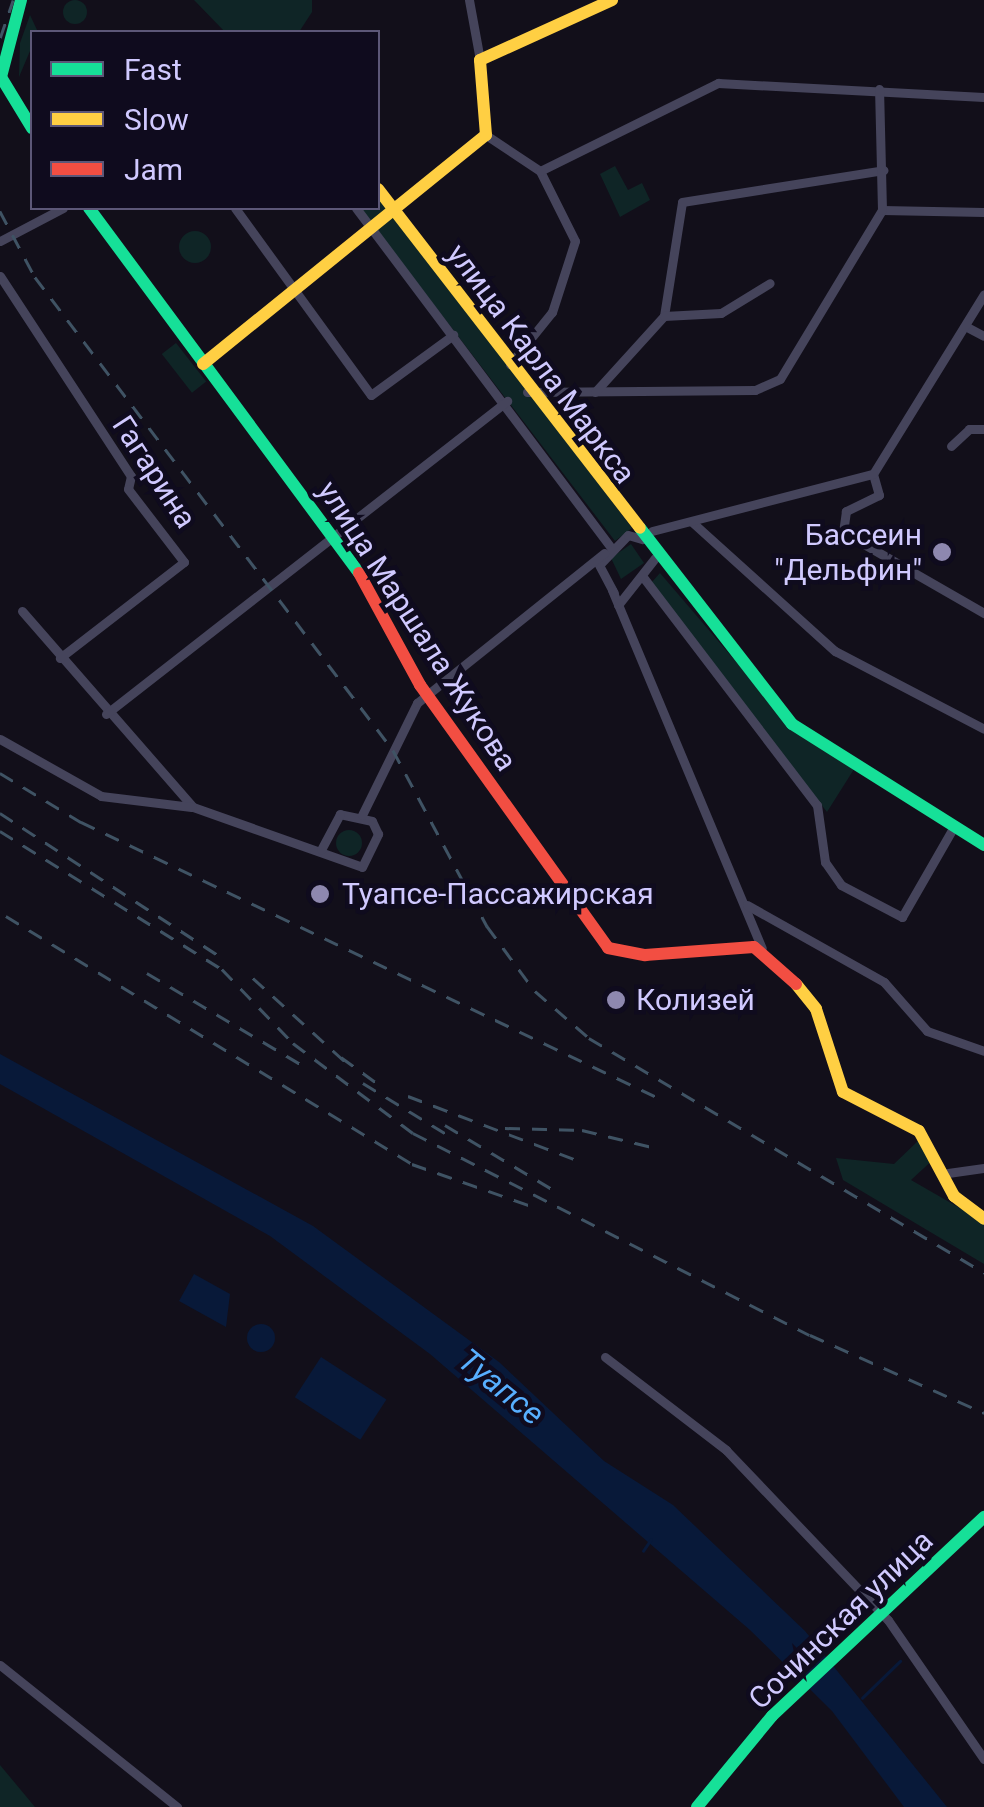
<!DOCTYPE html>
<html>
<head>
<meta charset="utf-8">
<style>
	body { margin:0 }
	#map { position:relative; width:984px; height:1807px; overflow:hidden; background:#120f1a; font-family:Roboto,sans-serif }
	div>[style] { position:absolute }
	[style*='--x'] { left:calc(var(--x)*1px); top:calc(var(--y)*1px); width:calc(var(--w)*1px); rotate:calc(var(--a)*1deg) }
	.green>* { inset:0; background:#0f2526; transform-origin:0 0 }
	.round { border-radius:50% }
	.water>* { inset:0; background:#081939; transform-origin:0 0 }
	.stream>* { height:2.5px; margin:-1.25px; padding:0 1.25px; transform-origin:1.25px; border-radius:1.25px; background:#081939 }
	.street>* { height:9px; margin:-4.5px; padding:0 4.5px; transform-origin:4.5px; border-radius:4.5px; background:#45445b }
	.fast>* { height:12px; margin:-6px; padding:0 6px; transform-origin:6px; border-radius:6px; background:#16e098 }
	.slow>* { height:12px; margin:-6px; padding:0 6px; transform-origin:6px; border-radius:6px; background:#ffcf43 }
	.jam>* { height:12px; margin:-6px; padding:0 6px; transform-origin:6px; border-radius:6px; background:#f24e42 }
	.rail>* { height:2.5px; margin-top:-1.25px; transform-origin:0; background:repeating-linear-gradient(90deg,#3f5364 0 15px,transparent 0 27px) }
	.dots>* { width:28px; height:28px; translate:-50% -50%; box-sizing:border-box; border:5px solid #0f0b1e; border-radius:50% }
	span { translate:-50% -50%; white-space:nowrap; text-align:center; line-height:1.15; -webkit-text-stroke:9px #0f0b1e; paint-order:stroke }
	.street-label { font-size:30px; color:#d0c9ff }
	.poi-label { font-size:30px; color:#d0c9ff }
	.right { translate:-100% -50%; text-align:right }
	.left { translate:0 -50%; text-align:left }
	.water-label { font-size:32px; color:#57afff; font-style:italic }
	.legend { position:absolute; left:30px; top:30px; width:350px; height:180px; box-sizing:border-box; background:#0f0b1e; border:2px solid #5c5778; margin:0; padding:12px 18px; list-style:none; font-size:30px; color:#d0c9ff }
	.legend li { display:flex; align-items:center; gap:20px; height:50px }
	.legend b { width:50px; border:2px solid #5c5778 }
</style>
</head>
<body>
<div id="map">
	<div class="green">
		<div style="clip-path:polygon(194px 0,312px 0,312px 12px,299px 32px,225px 32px)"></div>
		<div class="round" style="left:63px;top:0;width:24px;height:24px"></div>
		<div style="clip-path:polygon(30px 15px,38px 32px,19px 77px,20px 43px)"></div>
		<div style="clip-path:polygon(615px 166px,628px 190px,642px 183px,650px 200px,620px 217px,600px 174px)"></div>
		<div style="clip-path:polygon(378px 194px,632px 528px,615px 541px,360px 208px,378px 208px)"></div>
		<div class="round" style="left:179px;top:231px;width:32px;height:32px"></div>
		<div style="left:176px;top:343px;width:49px;height:18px;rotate:52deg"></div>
		<div style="clip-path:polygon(631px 544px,644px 563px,621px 579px,611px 558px)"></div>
		<div style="clip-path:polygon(660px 573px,790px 725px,856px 766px,827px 812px,651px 583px)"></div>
		<div class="round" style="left:336px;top:830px;width:26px;height:26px"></div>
		<div style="clip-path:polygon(921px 1138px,936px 1157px,911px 1180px,984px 1222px,984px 1264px,843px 1180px,836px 1158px,894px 1164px)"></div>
		<div style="clip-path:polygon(0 1765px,35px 1807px,0 1807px)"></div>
	</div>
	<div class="water">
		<div style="clip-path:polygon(0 1054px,313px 1226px,499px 1362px,604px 1461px,673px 1505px,805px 1631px,947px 1807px,904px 1807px,832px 1711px,750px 1630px,430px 1354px,270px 1236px,0 1084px)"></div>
		<div style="clip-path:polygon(194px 1274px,230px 1294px,226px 1327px,179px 1301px)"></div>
		<div class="round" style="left:247px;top:1324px;width:28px;height:28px"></div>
		<div style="left:321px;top:1357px;width:78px;height:48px;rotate:33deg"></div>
	</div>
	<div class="stream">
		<div style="--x:643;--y:1551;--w:14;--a:-56"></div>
		<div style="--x:862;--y:1698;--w:53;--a:-44.2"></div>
	</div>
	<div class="street">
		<div style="--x:469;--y:0;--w:61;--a:79.6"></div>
		<div style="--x:486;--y:135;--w:65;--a:33.7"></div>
		<div style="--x:540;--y:171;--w:78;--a:63.4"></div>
		<div style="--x:575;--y:241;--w:75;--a:107.9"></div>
		<div style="--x:552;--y:312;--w:67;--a:128.9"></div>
		<div style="--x:540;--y:171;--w:199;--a:-26.3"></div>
		<div style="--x:718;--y:83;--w:266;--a:3"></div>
		<div style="--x:235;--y:208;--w:231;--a:54"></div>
		<div style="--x:371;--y:395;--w:102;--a:-36.2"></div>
		<div style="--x:356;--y:208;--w:425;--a:53.1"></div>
		<div style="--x:882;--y:210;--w:102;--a:1.1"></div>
		<div style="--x:0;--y:241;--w:71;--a:-27.6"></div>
		<div style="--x:0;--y:276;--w:239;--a:56.8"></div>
		<div style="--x:131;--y:476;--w:13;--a:103"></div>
		<div style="--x:128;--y:489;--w:92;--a:52.5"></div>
		<div style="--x:184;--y:562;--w:157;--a:142.3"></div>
		<div style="--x:664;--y:316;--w:115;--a:-81"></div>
		<div style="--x:682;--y:202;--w:204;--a:-9"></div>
		<div style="--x:965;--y:326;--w:21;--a:28"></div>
		<div style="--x:527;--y:392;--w:228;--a:-0.5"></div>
		<div style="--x:755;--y:390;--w:27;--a:-24"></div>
		<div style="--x:780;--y:379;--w:197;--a:-58.9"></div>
		<div style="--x:882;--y:210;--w:121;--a:-91.4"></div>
		<div style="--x:595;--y:392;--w:103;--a:-47.8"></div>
		<div style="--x:664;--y:316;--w:57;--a:-3"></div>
		<div style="--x:721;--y:313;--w:57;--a:-31.5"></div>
		<div style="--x:951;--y:446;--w:25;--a:-43"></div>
		<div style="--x:969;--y:429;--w:15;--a:0"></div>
		<div style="--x:873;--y:474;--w:22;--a:74"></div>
		<div style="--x:879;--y:495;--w:37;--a:154"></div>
		<div style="--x:846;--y:511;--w:21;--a:98"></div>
		<div style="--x:843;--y:532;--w:163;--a:29.9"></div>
		<div style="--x:873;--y:474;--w:211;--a:-58.3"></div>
		<div style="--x:692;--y:522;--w:193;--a:42.1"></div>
		<div style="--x:835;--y:651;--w:168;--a:27.6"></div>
		<div style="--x:652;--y:531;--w:228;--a:-14.5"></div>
		<div style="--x:598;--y:563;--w:34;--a:62"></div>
		<div style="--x:600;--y:564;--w:40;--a:-46"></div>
		<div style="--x:628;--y:535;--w:15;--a:16"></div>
		<div style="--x:643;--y:577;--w:287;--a:52.7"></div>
		<div style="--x:817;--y:805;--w:58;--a:82"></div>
		<div style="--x:825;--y:862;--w:28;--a:55"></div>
		<div style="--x:841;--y:885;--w:69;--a:27.7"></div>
		<div style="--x:902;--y:917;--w:106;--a:-60.1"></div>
		<div style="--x:612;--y:590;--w:388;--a:67.3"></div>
		<div style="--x:618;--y:605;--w:60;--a:-51.8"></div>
		<div style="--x:22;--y:611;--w:260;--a:48.9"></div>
		<div style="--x:193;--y:807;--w:179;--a:19.5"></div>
		<div style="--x:362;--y:867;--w:37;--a:-64"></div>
		<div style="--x:378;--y:834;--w:14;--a:-115"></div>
		<div style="--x:372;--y:821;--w:33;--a:-168"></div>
		<div style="--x:340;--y:814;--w:40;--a:118"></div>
		<div style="--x:106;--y:714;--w:509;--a:-37.97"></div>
		<div style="--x:0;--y:739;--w:116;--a:29.4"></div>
		<div style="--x:101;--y:796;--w:91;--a:7"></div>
		<div style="--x:362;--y:815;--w:125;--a:-63.8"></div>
		<div style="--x:417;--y:703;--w:240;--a:-38.7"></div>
		<div style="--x:747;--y:905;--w:157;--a:29.3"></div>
		<div style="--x:884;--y:982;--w:65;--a:48.7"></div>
		<div style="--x:927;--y:1031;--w:60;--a:19.3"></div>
		<div style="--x:948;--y:1173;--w:36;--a:-8"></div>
		<div style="--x:605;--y:1357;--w:153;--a:37.5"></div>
		<div style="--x:726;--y:1450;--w:235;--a:46.4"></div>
		<div style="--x:888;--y:1620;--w:169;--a:55.4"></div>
		<div style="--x:0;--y:1665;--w:227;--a:38.7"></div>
	</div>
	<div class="fast">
		<div style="--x:21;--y:0;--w:80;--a:104.6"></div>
		<div style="--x:1;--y:77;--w:60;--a:58.7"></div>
		<div style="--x:89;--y:208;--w:454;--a:53.5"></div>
		<div style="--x:640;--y:528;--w:248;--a:52.2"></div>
		<div style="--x:792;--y:724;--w:227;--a:32.2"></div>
		<div style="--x:697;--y:1807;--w:118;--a:-50.5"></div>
		<div style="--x:772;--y:1716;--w:291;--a:-43.2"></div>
	</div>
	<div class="slow">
		<div style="--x:378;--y:189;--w:428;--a:52.3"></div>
		<div style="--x:203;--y:364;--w:364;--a:-39"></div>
		<div style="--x:486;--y:135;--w:75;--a:-94.6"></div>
		<div style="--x:480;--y:60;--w:145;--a:-24.4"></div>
		<div style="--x:796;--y:984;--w:32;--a:51"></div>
		<div style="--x:816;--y:1009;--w:87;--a:72"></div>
		<div style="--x:843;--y:1092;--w:85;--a:27.2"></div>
		<div style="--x:919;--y:1131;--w:74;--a:61.7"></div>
		<div style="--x:954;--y:1196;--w:38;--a:37"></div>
	</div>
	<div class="jam">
		<div style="--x:359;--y:573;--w:128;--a:61.4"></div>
		<div style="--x:420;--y:685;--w:323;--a:54.4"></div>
		<div style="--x:608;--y:948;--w:38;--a:11"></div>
		<div style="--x:645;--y:955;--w:109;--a:-4.2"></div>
		<div style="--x:754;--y:947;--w:56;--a:41.4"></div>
	</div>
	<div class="rail">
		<div style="--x:0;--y:38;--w:40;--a:-71.1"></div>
		<div style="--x:0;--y:211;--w:75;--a:62.1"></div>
		<div style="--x:35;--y:277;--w:593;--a:52.88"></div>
		<div style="--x:393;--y:750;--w:200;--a:61.9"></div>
		<div style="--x:487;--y:926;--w:81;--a:53.6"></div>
		<div style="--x:535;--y:991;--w:72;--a:41"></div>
		<div style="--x:589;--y:1038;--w:460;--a:30.7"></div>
		<div style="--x:0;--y:773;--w:95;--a:31.2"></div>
		<div style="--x:81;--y:822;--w:647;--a:25.54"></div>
		<div style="--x:0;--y:813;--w:264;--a:33.1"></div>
		<div style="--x:0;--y:831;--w:261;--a:31.9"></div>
		<div style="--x:222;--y:969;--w:103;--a:46.2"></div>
		<div style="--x:293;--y:1043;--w:150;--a:36.9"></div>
		<div style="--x:413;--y:1133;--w:445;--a:27"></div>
		<div style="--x:810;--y:1335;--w:191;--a:24.1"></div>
		<div style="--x:6;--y:916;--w:476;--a:31.4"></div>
		<div style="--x:412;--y:1164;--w:133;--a:19.4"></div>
		<div style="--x:147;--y:973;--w:184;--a:30.7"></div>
		<div style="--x:253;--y:978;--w:130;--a:42.2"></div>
		<div style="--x:341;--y:1057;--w:49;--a:35.9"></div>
		<div style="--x:363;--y:1083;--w:105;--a:31.4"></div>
		<div style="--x:408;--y:1096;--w:183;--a:20.8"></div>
		<div style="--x:445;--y:1125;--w:125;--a:30.9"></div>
		<div style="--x:505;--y:1128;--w:77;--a:1.5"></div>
		<div style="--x:582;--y:1130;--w:72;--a:13.7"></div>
	</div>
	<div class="dots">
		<div style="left:942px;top:552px;background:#8e88af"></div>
		<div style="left:320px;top:894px;background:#8e88af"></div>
		<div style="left:616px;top:1000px;background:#8e88af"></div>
	</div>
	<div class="street-label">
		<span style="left:541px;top:364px;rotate:53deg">улица Карла Маркса</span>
		<span style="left:154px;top:472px;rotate:57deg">Гагарина</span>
		<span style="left:417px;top:626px;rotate:57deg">улица Маршала Жукова</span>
		<span style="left:841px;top:1620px;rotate:-44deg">Сочинская улица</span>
	</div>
	<div class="poi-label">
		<span class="right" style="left:922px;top:552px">Бассеин<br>"Дельфин"</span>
		<span class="left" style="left:342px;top:894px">Туапсе-Пассажирская</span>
		<span class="left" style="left:636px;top:1000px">Колизей</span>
	</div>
	<div class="water-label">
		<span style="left:501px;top:1387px;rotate:39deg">Туапсе</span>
	</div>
	<ul class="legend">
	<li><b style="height:12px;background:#16e098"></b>Fast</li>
	<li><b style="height:12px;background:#ffcf43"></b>Slow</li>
	<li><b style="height:12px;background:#f24e42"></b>Jam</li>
	</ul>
</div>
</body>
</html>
